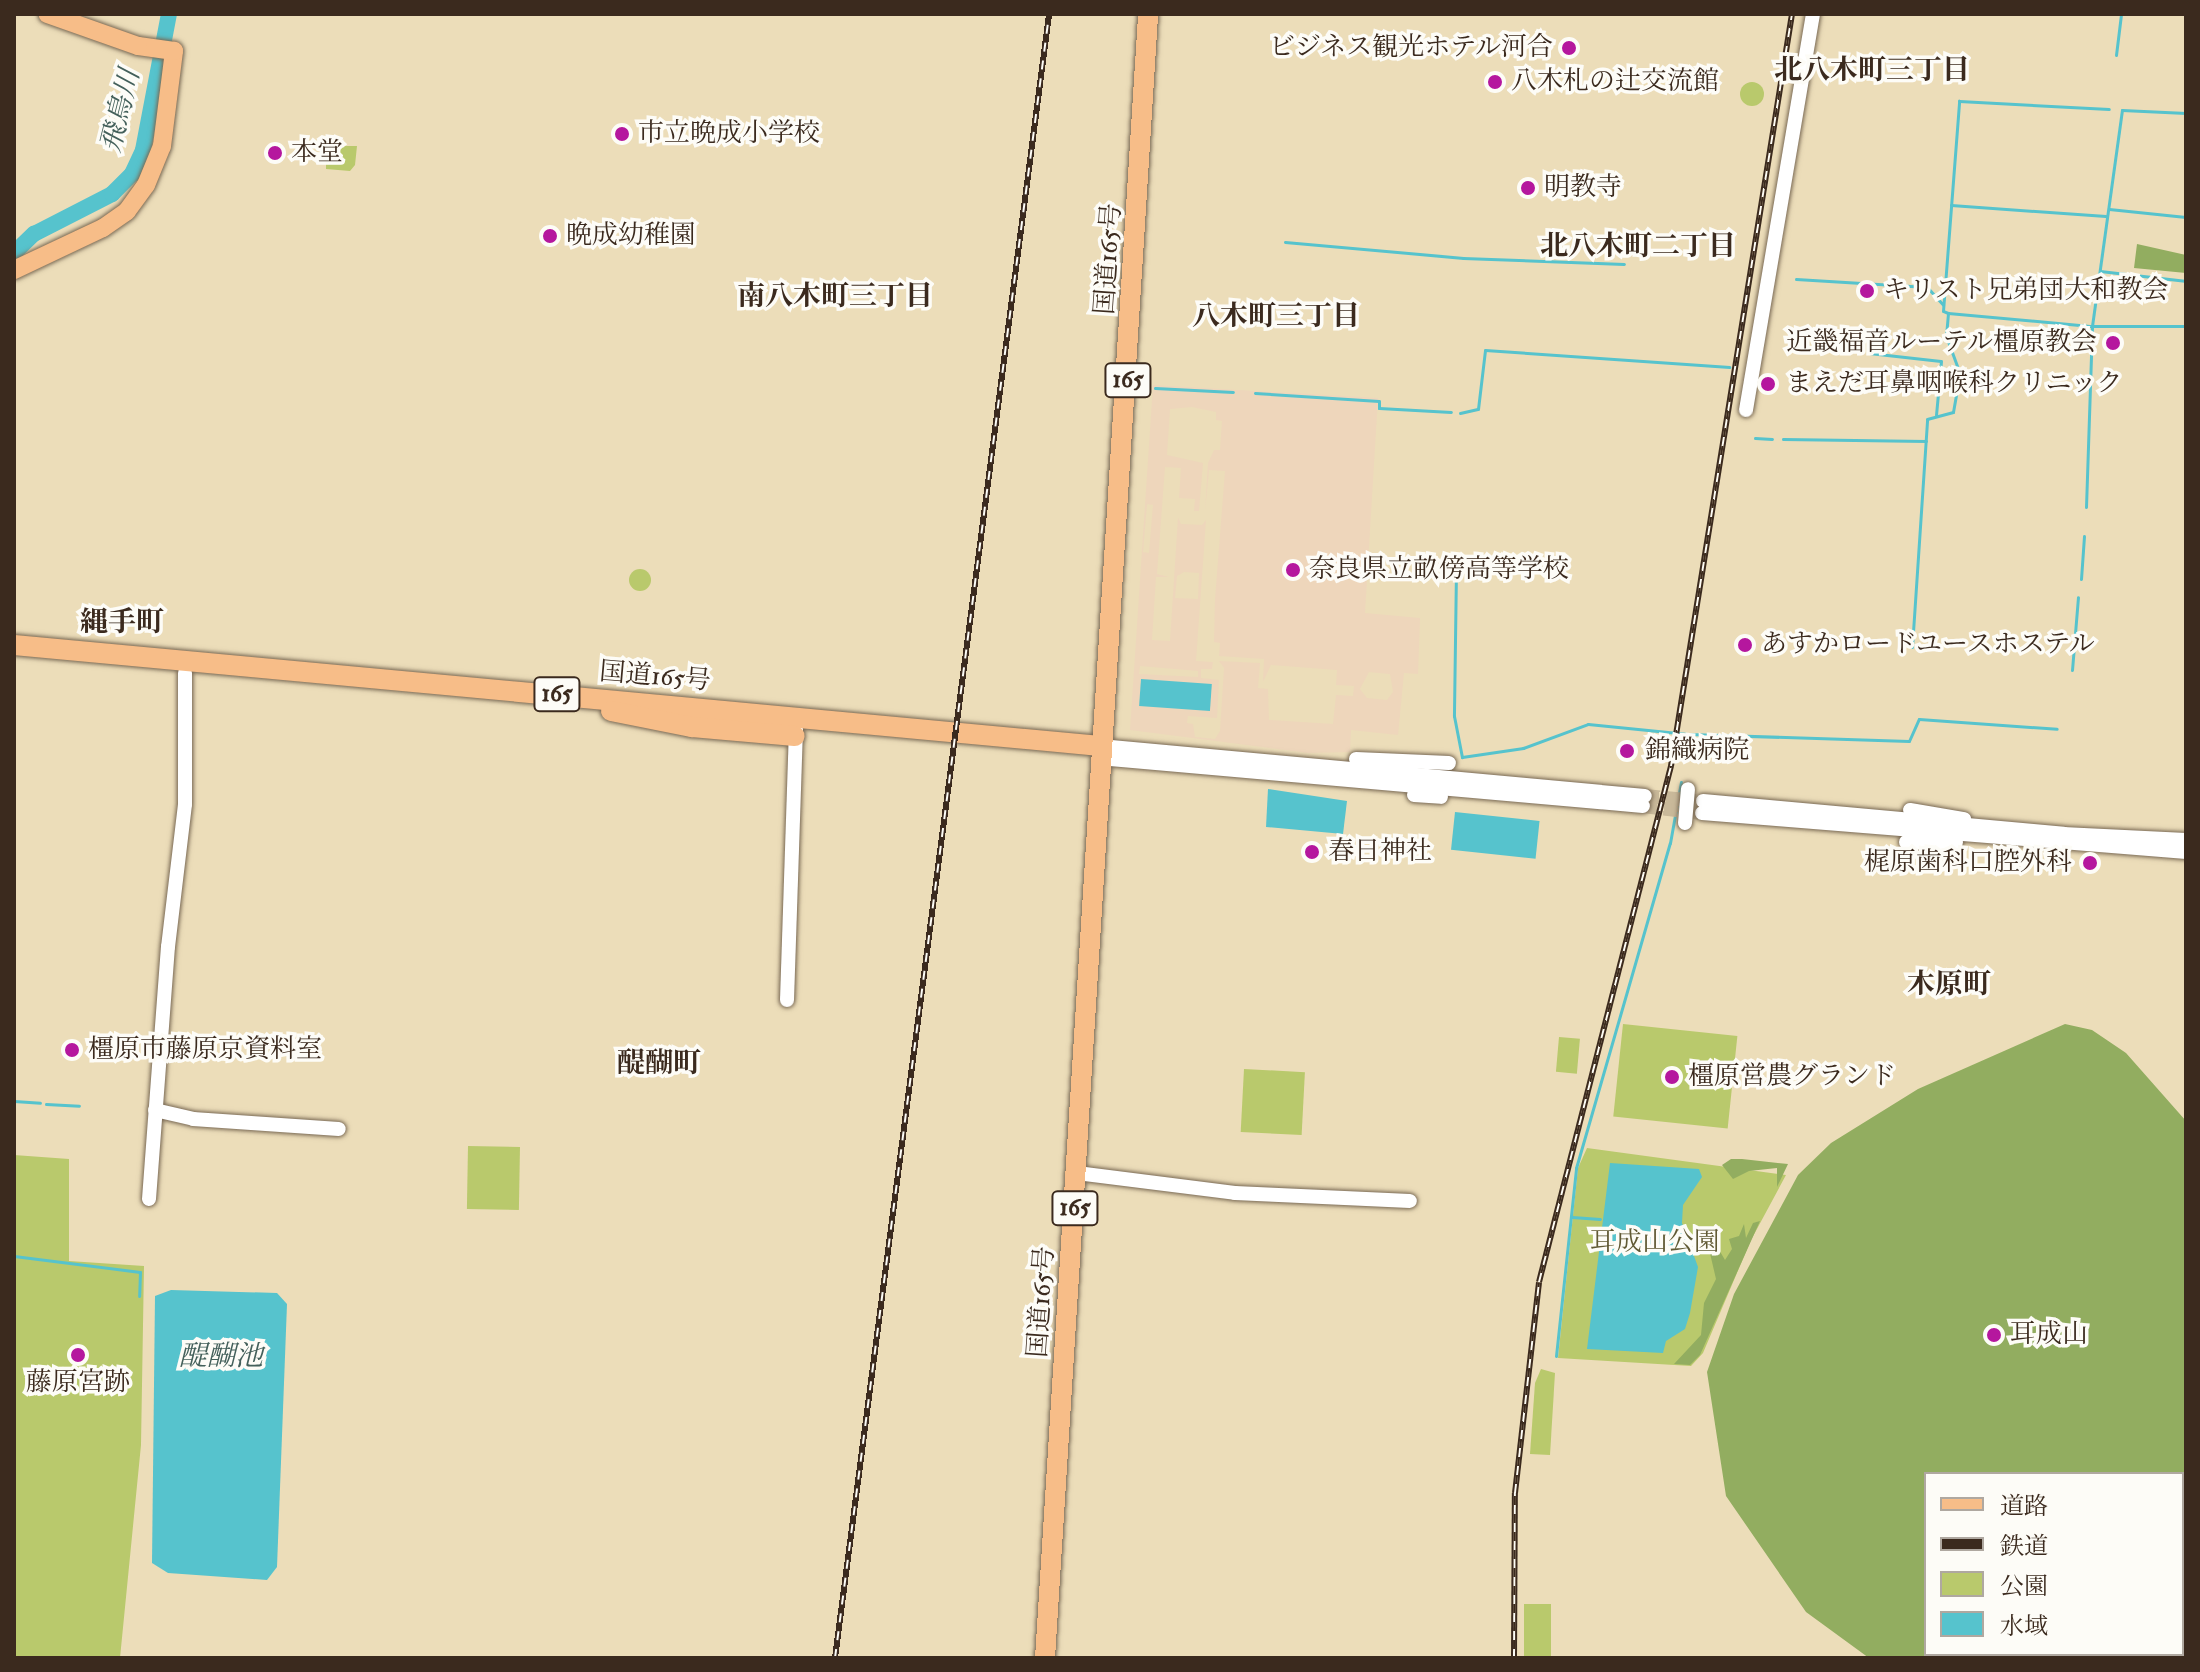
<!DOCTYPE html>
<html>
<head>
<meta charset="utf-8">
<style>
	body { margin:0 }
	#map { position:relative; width:2200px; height:1672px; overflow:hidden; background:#ecddb9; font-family:"IM FELL Double Pica","Noto Serif JP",serif }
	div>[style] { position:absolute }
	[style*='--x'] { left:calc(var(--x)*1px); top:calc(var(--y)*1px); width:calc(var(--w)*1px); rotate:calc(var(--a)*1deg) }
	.built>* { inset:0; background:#eed6bb }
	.green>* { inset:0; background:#b9c96c; transform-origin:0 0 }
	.round { border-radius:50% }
	.forest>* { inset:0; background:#92ad60 }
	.water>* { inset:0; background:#56c3cd; transform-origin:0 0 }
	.stream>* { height:3px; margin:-1.5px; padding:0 1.5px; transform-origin:1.5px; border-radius:1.5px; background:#56c3cd }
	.river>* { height:16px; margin:-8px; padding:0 8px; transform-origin:8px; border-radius:8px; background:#56c3cd }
	.minor-tunnel>* { height:14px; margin-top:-7px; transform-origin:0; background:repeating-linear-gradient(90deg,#c9b99a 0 14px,transparent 0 21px) }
	.roads { filter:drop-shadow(0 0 2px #796954) drop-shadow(0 0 2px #796954) }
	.minor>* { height:14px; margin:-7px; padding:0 7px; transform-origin:7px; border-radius:7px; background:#fff }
	.major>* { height:18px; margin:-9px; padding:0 9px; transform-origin:9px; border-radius:9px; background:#f7bd88 }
	.highway>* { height:20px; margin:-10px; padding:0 10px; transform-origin:10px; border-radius:10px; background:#f7bd88 }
	.rail>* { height:6px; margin-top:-3px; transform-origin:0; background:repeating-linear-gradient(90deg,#fdfcf7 0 9px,#3b2a1e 0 18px); box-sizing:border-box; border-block:2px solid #3b2a1e }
	.bridges { filter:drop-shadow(0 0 2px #796954) drop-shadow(0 0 2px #796954) }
	.minor-bridge>* { height:14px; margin:-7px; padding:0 7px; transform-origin:7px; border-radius:7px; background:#fff }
	.dots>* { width:22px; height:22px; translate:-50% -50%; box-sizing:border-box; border:4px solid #fdfcf7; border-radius:50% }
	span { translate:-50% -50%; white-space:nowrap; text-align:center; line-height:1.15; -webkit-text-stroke:7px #fdfcf7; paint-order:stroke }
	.shield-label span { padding:2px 6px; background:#fdfcf7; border:2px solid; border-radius:6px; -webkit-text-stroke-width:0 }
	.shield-label { font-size:24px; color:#3b2a1e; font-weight:700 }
	.poi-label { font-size:26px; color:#3b2a1e }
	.right { translate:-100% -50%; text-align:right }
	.left { translate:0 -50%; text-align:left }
	.street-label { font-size:26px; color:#3b2a1e }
	.park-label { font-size:26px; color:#615a35 }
	.neighbourhood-label { font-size:28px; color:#3b2a1e; font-weight:700 }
	.water-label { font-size:28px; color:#44605b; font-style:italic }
	.frame { position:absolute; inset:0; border:16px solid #3b2a1e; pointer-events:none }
	.legend { position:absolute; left:1924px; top:1472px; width:260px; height:184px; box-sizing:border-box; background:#fdfcf7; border:2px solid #afa8a0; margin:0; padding:10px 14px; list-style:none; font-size:24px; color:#3b2a1e }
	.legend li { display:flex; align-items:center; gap:16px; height:40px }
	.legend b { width:40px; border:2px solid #afa8a0 }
</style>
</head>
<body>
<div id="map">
	<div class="built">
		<div style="clip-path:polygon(evenodd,1153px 385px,1378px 398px,1365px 613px,1420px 618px,1418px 674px,1404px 673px,1398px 735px,1351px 730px,1350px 752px,1308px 753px,1130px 730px,1153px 385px,1192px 407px,1216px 412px,1216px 420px,1222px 421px,1220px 450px,1214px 450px,1208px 463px,1205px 511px,1209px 470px,1225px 471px,1215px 599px,1214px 642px,1220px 643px,1219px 656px,1264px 659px,1263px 682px,1271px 665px,1337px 670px,1336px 685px,1354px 686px,1353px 696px,1336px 695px,1333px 724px,1269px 720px,1268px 689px,1258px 688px,1260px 663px,1219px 661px,1224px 668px,1220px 731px,1215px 739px,1195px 737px,1193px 724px,1187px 723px,1188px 716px,1217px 718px,1219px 680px,1201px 678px,1201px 669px,1212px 669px,1213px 662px,1196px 661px,1206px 520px,1202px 525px,1181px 524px,1178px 517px,1170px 641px,1152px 640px,1156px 577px,1169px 577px,1157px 574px,1165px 467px,1181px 468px,1179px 498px,1195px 499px,1194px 511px,1199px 511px,1203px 463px,1167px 455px,1170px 409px,1192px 407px,1153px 385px,1147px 504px,1153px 505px,1149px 553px,1143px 552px,1147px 504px,1153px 385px,1184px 572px,1199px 573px,1198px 599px,1175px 598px,1177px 576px,1184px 572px,1153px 385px,1140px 666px,1198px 671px,1198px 677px,1139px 674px,1140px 666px,1153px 385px,1369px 672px,1390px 674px,1393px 692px,1387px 700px,1367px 698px,1360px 689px,1369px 672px)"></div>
	</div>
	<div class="green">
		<div class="round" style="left:1740px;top:82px;width:24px;height:24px"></div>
		<div style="clip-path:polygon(342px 146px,357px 146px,355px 165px,350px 171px,326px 169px,326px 158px,338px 156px)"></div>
		<div class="round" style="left:629px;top:569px;width:22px;height:22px"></div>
		<div style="left:1623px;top:1024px;width:115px;height:93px;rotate:6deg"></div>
		<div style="left:1559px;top:1037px;width:21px;height:35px;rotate:5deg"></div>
		<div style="left:1244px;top:1069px;width:61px;height:63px;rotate:3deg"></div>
		<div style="left:468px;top:1146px;width:52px;height:63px;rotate:1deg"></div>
		<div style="clip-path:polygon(1587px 1148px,1786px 1175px,1751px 1240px,1703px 1353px,1691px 1366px,1558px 1358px,1578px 1168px)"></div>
		<div style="clip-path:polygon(14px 1155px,69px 1159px,69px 1261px,144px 1266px,141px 1445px,120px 1658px,14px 1658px)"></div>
		<div style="clip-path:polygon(1541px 1369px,1555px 1373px,1550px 1455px,1530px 1454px,1535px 1383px)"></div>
		<div style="left:1524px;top:1604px;width:27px;height:54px"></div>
	</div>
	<div class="forest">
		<div style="clip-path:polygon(2137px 244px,2186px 255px,2186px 273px,2134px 268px)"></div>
		<div style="clip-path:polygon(2065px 1024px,2092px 1030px,2126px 1053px,2186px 1121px,2186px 1572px,2182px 1578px,2182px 1474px,1926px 1474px,1926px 1654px,2126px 1654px,1869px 1658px,1806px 1612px,1726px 1496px,1707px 1372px,1734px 1294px,1798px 1175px,1831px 1143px,1918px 1089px)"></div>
		<div style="clip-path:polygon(1731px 1159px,1742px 1159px,1788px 1164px,1777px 1187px,1777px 1168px,1749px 1171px,1733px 1179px,1722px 1165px)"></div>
		<div style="clip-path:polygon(1760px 1221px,1700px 1355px,1690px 1365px,1674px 1364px,1701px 1335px,1704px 1303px,1716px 1279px,1709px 1249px,1718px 1248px,1725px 1260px,1732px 1249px,1729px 1239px,1739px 1236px,1744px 1224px,1746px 1238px,1753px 1223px)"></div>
	</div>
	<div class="water">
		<div style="left:1141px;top:679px;width:71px;height:27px;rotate:4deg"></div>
		<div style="clip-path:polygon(1268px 789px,1347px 801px,1343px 834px,1266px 827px)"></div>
		<div style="left:1455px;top:812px;width:85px;height:38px;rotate:6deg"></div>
		<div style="clip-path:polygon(1610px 1163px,1699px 1169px,1702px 1177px,1683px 1205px,1682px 1223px,1698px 1267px,1690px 1313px,1685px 1329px,1666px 1341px,1663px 1353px,1587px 1349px)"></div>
		<div style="clip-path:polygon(171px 1290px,277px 1293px,287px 1304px,277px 1567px,267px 1580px,168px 1573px,152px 1563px,155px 1296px)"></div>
	</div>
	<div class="stream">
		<div style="--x:2116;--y:55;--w:41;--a:-83"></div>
		<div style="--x:1951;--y:205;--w:155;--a:4.1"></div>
		<div style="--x:2109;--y:209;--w:77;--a:5.9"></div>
		<div style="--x:1285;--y:242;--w:179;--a:5.1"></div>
		<div style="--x:1463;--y:258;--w:161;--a:2.1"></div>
		<div style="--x:2100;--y:271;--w:87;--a:6.6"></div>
		<div style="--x:1796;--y:279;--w:131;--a:3.5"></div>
		<div style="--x:1927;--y:287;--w:24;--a:48"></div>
		<div style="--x:1948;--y:313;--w:5;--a:-158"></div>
		<div style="--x:1943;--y:311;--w:211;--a:-85.6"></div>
		<div style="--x:1959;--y:101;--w:150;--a:3.1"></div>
		<div style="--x:1869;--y:353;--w:72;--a:6.3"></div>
		<div style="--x:1941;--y:361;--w:54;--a:95.3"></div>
		<div style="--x:1155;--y:388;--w:78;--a:2.9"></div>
		<div style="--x:1255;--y:393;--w:124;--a:3.7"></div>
		<div style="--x:1379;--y:401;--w:7;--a:90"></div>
		<div style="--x:1379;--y:408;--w:72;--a:3.2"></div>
		<div style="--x:1460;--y:413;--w:18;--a:-13"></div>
		<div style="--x:1478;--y:409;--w:59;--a:-83.2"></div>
		<div style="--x:1485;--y:350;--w:245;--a:4"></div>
		<div style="--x:1755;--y:438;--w:17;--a:3"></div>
		<div style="--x:1783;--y:439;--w:143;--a:0.8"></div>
		<div style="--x:2086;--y:507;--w:181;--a:-88.1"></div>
		<div style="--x:2092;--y:326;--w:218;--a:-82.1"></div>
		<div style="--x:2122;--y:110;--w:64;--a:2.7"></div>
		<div style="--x:1456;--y:569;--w:147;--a:90.8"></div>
		<div style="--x:1454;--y:716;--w:42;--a:79"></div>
		<div style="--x:1462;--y:757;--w:62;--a:-8.4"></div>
		<div style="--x:1523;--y:748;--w:69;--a:-20.3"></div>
		<div style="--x:1588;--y:724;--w:100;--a:5.7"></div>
		<div style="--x:1688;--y:734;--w:221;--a:1.8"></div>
		<div style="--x:1909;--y:741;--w:24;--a:-66"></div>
		<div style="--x:1919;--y:719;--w:138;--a:4.1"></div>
		<div style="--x:2081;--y:579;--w:43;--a:-86"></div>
		<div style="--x:1912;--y:647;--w:228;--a:-86.2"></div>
		<div style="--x:1927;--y:419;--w:27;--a:-15"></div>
		<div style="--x:1953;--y:412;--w:39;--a:-80"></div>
		<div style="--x:1960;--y:374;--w:40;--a:-110.2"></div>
		<div style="--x:1946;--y:336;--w:23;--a:-85"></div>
		<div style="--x:1948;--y:313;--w:145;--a:5.2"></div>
		<div style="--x:2092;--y:326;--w:94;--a:0"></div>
		<div style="--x:2072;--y:670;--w:73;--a:-85.3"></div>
		<div style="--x:14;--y:1101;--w:26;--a:4"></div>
		<div style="--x:46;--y:1104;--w:33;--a:3"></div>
		<div style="--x:1572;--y:1217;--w:28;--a:4"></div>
		<div style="--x:14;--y:1256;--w:127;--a:7.2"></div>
		<div style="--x:140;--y:1272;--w:24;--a:92"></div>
		<div style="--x:1556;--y:1356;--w:189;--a:-83.9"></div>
		<div style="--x:1576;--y:1168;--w:338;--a:-73.9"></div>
		<div style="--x:1670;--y:843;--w:62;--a:-79.8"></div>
	</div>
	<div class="river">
		<div style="--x:14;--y:253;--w:28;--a:-44"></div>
		<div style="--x:34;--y:234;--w:88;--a:-27.1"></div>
		<div style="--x:112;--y:194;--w:28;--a:-45"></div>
		<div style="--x:132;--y:174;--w:26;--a:-65"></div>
		<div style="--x:143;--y:150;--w:138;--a:-79.2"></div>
	</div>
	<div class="minor-tunnel">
		<div style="--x:1645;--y:796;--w:51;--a:5.6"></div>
		<div style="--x:1643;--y:806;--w:59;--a:6.8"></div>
	</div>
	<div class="roads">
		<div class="minor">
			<div style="--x:1746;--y:410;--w:402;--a:-80.4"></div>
			<div style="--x:1100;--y:746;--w:547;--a:5.24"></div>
			<div style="--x:1099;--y:758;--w:546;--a:5.04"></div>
			<div style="--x:1356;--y:759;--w:93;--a:2.5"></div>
			<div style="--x:1414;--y:795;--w:27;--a:4"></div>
			<div style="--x:1703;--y:801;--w:362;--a:5.2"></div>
			<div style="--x:2063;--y:834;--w:123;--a:2.8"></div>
			<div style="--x:1910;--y:810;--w:55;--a:9.5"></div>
			<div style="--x:1702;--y:813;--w:486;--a:4.6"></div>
			<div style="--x:1906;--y:842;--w:50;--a:0"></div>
			<div style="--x:787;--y:1000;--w:271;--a:-88.1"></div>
			<div style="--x:155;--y:1110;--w:39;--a:13"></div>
			<div style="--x:193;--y:1119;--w:146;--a:3.9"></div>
			<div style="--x:1077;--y:1173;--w:159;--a:7.2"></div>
			<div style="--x:1235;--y:1193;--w:175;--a:2.6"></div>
			<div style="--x:149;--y:1199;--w:253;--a:-85.7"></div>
			<div style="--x:168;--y:947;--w:144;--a:-83.2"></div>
			<div style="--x:185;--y:804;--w:131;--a:-90"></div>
		</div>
		<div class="major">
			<div style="--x:14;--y:270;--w:98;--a:-25.3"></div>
			<div style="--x:103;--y:228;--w:29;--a:-35"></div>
			<div style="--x:127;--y:211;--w:32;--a:-54"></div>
			<div style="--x:146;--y:185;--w:42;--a:-67.7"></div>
			<div style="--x:162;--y:146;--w:96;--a:-82.8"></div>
			<div style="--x:174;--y:51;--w:36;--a:-172"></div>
			<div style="--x:138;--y:46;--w:96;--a:-160.6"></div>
		</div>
		<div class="highway">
			<div style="--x:14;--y:645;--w:1091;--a:5.31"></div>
			<div style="--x:611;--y:711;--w:83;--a:11.2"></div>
			<div style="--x:692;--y:727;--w:103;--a:5"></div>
			<div style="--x:1045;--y:1658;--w:1647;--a:-86.41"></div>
		</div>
	</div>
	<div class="rail">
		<div style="--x:835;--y:1658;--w:1658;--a:-82.58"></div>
		<div style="--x:1514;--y:1658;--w:165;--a:-89.7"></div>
		<div style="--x:1515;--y:1493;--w:212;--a:-83.5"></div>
		<div style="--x:1539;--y:1282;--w:533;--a:-75.65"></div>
		<div style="--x:1671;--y:766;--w:762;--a:-80.86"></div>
	</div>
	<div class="bridges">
		<div class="minor-bridge">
			<div style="--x:1685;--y:823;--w:34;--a:-85"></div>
		</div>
	</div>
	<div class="dots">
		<div style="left:1569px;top:48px;background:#b5179e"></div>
		<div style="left:1495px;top:82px;background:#b5179e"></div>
		<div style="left:622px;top:134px;background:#b5179e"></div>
		<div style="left:275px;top:153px;background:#b5179e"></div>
		<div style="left:1528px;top:188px;background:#b5179e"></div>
		<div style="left:550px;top:236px;background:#b5179e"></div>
		<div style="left:1867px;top:291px;background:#b5179e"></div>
		<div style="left:2113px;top:343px;background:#b5179e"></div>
		<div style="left:1768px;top:384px;background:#b5179e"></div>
		<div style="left:1293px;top:570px;background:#b5179e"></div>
		<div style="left:1745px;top:645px;background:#b5179e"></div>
		<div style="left:1627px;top:751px;background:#b5179e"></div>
		<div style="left:1312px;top:852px;background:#b5179e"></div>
		<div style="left:2090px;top:863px;background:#b5179e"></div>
		<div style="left:72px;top:1050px;background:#b5179e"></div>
		<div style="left:1672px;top:1077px;background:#b5179e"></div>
		<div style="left:1994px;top:1335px;background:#b5179e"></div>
		<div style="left:78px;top:1355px;background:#b5179e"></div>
	</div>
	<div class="shield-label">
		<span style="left:1128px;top:380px">165</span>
		<span style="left:557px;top:694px">165</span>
		<span style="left:1075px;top:1208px">165</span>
	</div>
	<div class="poi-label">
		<span class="right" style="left:1553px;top:48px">ビジネス観光ホテル河合</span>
		<span class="left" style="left:1511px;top:82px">八木札の辻交流館</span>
		<span class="left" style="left:638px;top:134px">市立晩成小学校</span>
		<span class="left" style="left:291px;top:153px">本堂</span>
		<span class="left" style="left:1544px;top:188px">明教寺</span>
		<span class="left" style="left:566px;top:236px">晩成幼稚園</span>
		<span class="left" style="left:1883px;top:291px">キリスト兄弟団大和教会</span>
		<span class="right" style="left:2097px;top:343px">近畿福音ルーテル橿原教会</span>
		<span class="left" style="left:1786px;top:384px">まえだ耳鼻咽喉科クリニック</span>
		<span class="left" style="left:1309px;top:570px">奈良県立畝傍高等学校</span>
		<span class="left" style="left:1761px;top:645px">あすかロードユースホステル</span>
		<span class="left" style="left:1645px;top:751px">錦織病院</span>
		<span class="left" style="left:1328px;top:852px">春日神社</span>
		<span class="right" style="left:2072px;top:863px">梶原歯科口腔外科</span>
		<span class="left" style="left:88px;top:1050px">橿原市藤原京資料室</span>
		<span class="left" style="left:1688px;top:1077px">橿原営農グランド</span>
		<span class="left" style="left:2010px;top:1335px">耳成山</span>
		<span style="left:78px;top:1383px">藤原宮跡</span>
	</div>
	<div class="street-label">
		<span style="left:1109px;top:259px;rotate:-86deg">国道165号</span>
		<span style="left:655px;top:677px;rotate:5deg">国道165号</span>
		<span style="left:1042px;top:1302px;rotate:-86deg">国道165号</span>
	</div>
	<div class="park-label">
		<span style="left:1655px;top:1243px">耳成山公園</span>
	</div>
	<div class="neighbourhood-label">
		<span style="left:1872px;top:71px">北八木町三丁目</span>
		<span style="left:1638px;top:247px">北八木町二丁目</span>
		<span style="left:835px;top:297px">南八木町三丁目</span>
		<span style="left:1276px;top:317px">八木町三丁目</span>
		<span style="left:122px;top:623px">縄手町</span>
		<span style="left:1949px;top:985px">木原町</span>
		<span style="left:659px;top:1064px">醍醐町</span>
	</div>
	<div class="water-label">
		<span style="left:121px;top:111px;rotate:-76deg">飛鳥川</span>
		<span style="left:221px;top:1357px">醍醐池</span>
	</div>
	<div class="frame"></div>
	<ul class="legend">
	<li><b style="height:10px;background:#f7bd88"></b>道路</li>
	<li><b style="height:10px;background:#3b2a1e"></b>鉄道</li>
	<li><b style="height:22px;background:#b9c96c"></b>公園</li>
	<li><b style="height:22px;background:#56c3cd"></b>水域</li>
	</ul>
</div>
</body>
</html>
